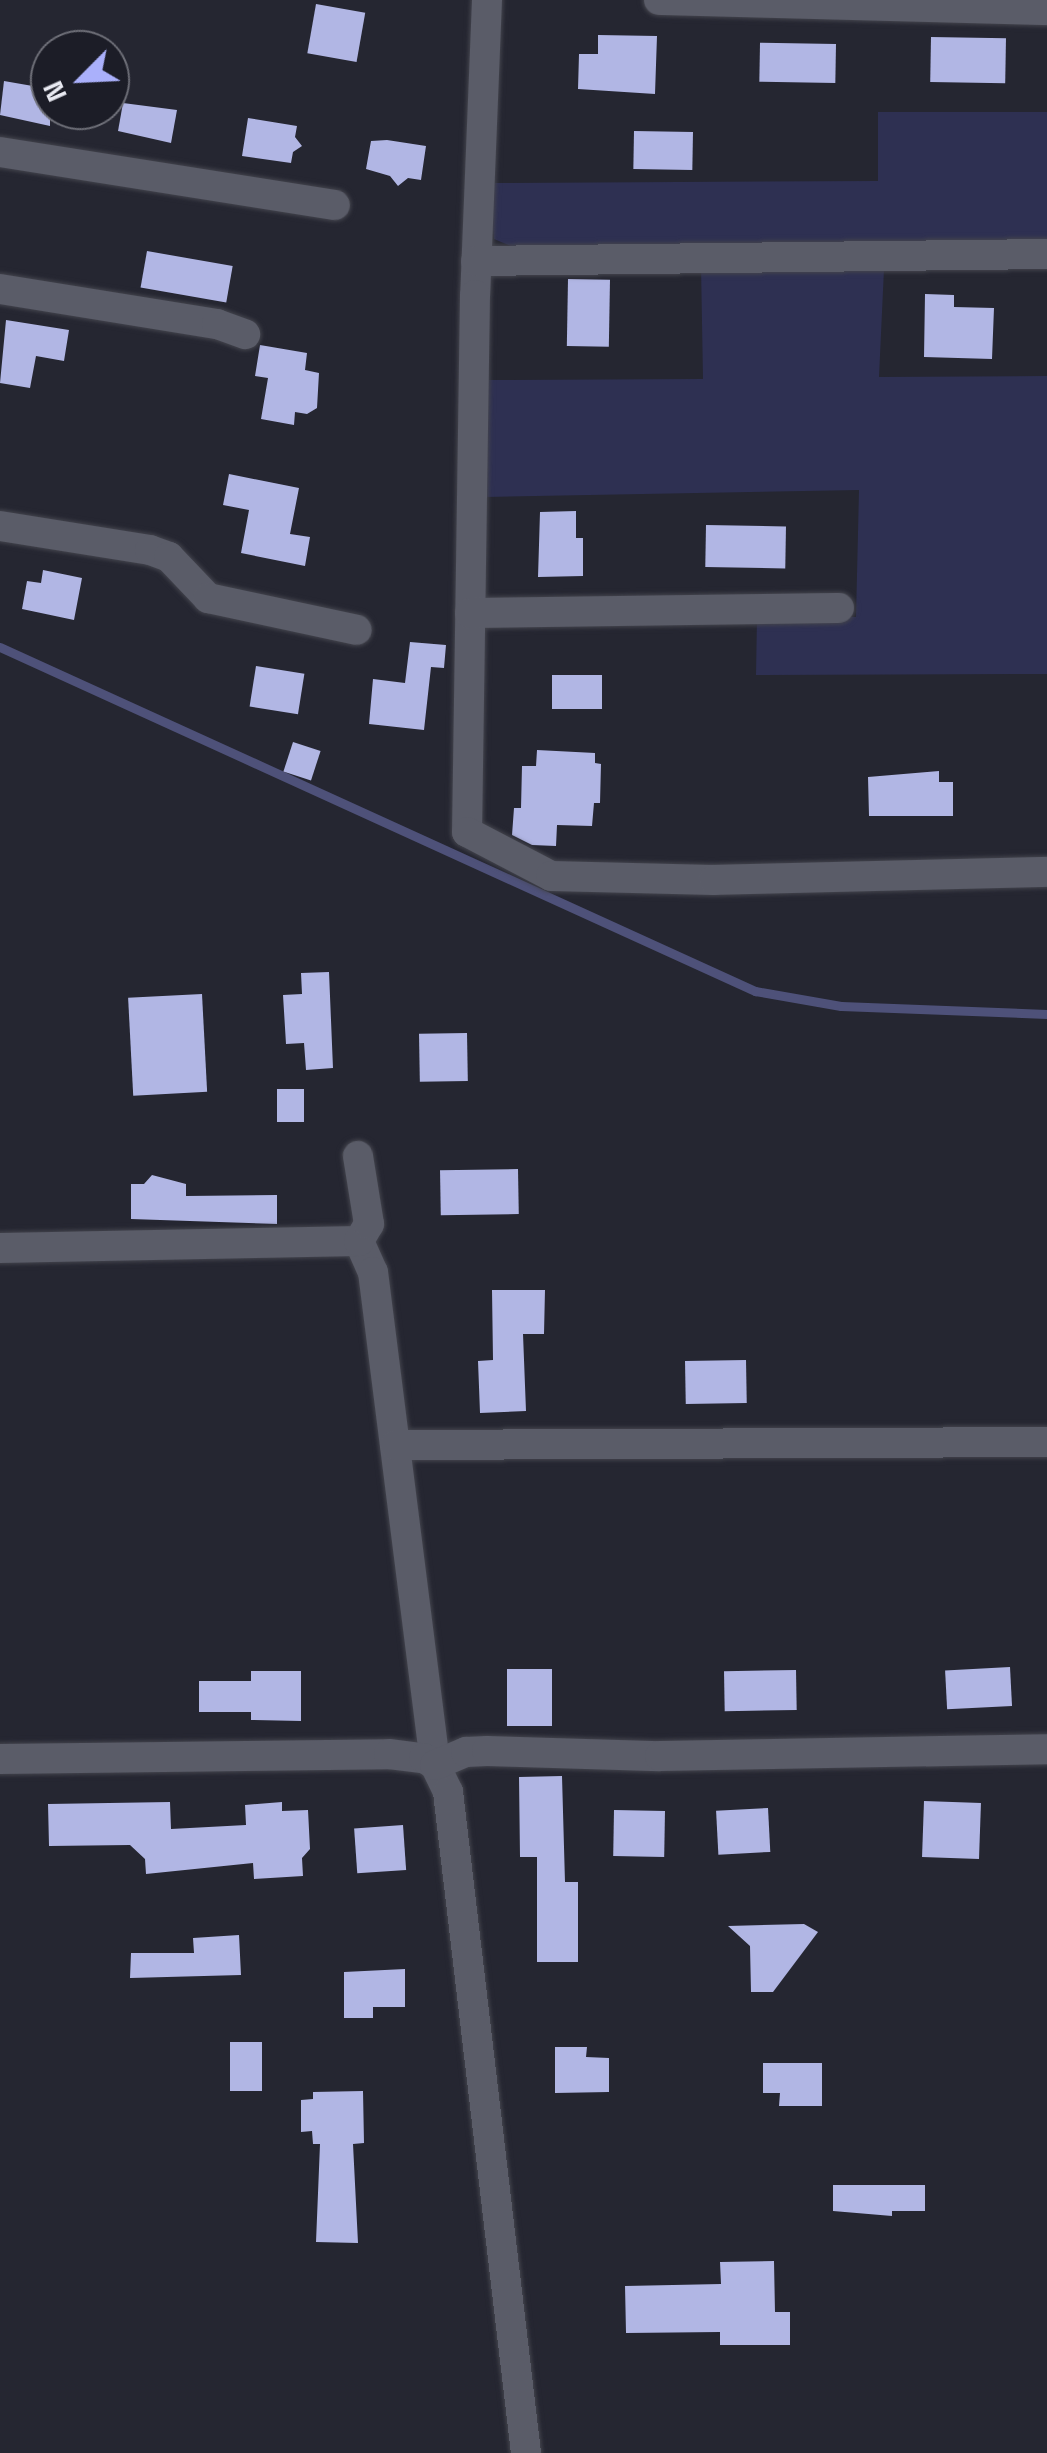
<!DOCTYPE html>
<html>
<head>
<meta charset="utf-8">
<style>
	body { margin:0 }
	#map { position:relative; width:1047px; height:2453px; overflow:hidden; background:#252631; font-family:"Space Grotesk",sans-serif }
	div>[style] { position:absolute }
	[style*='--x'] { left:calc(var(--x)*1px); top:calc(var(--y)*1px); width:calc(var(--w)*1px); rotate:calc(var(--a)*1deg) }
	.green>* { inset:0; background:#2e3052 }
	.stream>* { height:9px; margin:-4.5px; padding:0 4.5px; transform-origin:4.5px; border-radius:4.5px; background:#4e5179 }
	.building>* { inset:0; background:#b1b6e4; transform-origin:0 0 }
	.roads { filter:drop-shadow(0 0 2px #43444d) drop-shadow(0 0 2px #43444d) }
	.minor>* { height:30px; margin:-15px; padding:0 15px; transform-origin:15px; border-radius:15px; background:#5a5c68 }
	span { translate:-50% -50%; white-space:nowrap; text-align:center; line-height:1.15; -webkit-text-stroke:10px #1c1d27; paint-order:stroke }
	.north { position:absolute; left:30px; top:30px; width:100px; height:100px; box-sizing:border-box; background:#1c1d27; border:2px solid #6e6f78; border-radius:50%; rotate:246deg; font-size:28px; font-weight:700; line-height:40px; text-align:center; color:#e9eaf2 }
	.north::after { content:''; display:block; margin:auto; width:35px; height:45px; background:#aab0fb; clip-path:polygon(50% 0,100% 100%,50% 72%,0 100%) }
</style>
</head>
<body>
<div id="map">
	<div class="green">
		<div style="clip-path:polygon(878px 112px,1047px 112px,1047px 242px,515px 248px,494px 239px,488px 183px,878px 181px)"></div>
		<div style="clip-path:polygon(701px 266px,884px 269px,879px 377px,1047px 376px,1047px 674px,756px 675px,757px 617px,856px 617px,859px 490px,485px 497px,484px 380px,703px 379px)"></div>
	</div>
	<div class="stream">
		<div style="--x:0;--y:647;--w:830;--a:24.5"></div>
		<div style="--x:755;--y:991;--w:87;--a:9.9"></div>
		<div style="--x:841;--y:1006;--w:206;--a:2.2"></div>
	</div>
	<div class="building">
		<div style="left:316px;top:4px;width:50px;height:50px;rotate:10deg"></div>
		<div style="clip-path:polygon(598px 35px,657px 36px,655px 94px,578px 89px,579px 54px,598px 54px)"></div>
		<div style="left:931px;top:37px;width:75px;height:45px;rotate:1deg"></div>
		<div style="left:836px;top:44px;width:39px;height:76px;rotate:91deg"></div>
		<div style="clip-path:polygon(4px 81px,50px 89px,50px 126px,0 115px)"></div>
		<div style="clip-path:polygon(123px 103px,177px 110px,171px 143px,118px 131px)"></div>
		<div style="clip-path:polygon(248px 118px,297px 126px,295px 137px,302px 146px,293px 152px,291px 163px,242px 156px)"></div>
		<div style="left:634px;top:131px;width:59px;height:38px;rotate:1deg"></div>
		<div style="clip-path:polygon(387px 140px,426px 146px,421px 180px,408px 178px,398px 186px,390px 176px,366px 169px,371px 141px)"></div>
		<div style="left:147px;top:251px;width:87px;height:37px;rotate:10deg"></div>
		<div style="left:568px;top:279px;width:42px;height:67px;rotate:1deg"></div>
		<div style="clip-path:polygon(925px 294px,954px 295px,954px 307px,994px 308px,992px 359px,924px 357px)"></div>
		<div style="clip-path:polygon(6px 320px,69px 330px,64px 361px,36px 356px,30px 388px,0 383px)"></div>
		<div style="clip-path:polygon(260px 345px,307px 353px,305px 370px,319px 373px,317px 408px,307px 414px,295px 412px,294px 425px,261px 419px,268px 378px,255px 376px)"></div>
		<div style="clip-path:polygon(229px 474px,299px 488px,290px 534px,310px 537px,305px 566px,241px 553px,249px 510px,223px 505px)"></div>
		<div style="clip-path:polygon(576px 511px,576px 538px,583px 538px,583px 576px,538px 577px,540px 512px)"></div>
		<div style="left:706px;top:525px;width:80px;height:42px;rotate:1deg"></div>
		<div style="clip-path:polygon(43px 570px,82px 578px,74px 620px,22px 609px,27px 581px,41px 583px)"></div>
		<div style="clip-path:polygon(410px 642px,446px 645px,444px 668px,431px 667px,424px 730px,369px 724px,373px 679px,405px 683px)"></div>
		<div style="left:256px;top:666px;width:49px;height:41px;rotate:9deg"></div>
		<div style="left:552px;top:675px;width:50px;height:34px"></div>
		<div style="left:293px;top:742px;width:29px;height:31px;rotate:18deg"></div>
		<div style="clip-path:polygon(537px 750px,595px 753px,595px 763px,601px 764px,600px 803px,594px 803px,592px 826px,557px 825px,556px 846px,532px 845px,512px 835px,514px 808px,521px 808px,522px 766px,536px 766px)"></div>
		<div style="clip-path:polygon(939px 771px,939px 782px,953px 782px,953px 816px,869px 816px,868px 777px)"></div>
		<div style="clip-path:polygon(329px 972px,333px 1068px,306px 1070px,304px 1043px,286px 1044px,283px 995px,302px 994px,301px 973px)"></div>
		<div style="left:202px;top:994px;width:98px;height:74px;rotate:87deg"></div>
		<div style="left:467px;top:1033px;width:48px;height:48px;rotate:89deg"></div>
		<div style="left:277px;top:1089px;width:27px;height:33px"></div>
		<div style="left:518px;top:1169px;width:45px;height:78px;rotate:89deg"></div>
		<div style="clip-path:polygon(152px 1175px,186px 1184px,186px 1196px,277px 1195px,277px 1224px,131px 1219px,131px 1184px,144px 1184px)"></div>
		<div style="clip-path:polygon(492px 1290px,545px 1290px,544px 1334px,523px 1334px,526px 1411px,480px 1413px,478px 1361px,493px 1360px)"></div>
		<div style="left:746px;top:1360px;width:43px;height:61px;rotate:89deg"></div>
		<div style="left:1010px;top:1667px;width:39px;height:65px;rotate:87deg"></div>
		<div style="left:507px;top:1669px;width:45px;height:57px"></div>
		<div style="left:796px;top:1670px;width:40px;height:72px;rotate:89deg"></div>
		<div style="clip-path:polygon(251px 1671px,301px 1671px,301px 1721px,251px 1720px,251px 1712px,199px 1712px,199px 1681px,251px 1681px)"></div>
		<div style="clip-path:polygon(562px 1776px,565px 1882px,578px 1882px,578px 1962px,537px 1962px,537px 1857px,520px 1857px,519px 1777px)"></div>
		<div style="left:924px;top:1801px;width:57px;height:56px;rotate:2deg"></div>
		<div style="clip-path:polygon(170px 1802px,171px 1829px,246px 1825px,245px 1805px,282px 1802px,282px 1811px,308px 1810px,310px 1849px,302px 1858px,303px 1876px,254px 1879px,253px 1863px,146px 1874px,145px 1859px,130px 1845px,49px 1846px,48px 1804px)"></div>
		<div style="left:768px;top:1808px;width:44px;height:52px;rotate:87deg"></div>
		<div style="left:614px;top:1810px;width:51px;height:46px;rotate:1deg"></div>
		<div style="left:403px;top:1825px;width:45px;height:49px;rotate:86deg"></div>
		<div style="clip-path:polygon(804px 1924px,818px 1932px,773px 1992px,751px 1992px,750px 1946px,728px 1926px)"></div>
		<div style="clip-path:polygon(239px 1935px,241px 1975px,130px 1978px,131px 1953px,194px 1953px,193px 1938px)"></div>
		<div style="clip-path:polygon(405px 1969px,405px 2007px,373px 2007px,373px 2018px,344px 2018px,344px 1972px)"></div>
		<div style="left:230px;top:2042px;width:32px;height:49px"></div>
		<div style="clip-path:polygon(555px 2047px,587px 2047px,586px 2057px,609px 2058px,609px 2092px,555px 2093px)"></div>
		<div style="clip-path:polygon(763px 2063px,822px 2063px,822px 2106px,779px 2106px,780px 2093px,763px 2093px)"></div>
		<div style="clip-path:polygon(363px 2091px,364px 2143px,353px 2144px,358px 2243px,316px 2242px,320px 2144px,313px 2144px,312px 2131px,301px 2132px,301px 2100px,313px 2099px,313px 2092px)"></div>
		<div style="clip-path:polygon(833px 2185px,925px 2185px,925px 2211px,892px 2211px,892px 2216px,833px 2211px)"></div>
		<div style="clip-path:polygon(774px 2261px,775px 2312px,790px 2312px,790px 2345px,720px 2345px,720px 2332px,626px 2333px,625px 2286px,721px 2284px,720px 2262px)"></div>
	</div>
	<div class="roads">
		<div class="minor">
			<div style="--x:487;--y:0;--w:295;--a:92.3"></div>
			<div style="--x:475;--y:295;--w:537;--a:90.85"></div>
			<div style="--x:467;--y:832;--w:95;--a:27.6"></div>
			<div style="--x:551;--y:876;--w:163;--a:1.4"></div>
			<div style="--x:714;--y:880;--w:333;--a:-1.4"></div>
			<div style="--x:659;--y:0;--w:388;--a:1.5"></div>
			<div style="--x:0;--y:152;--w:339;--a:9"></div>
			<div style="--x:476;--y:261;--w:571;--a:-0.7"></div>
			<div style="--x:0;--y:289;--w:220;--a:9.2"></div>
			<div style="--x:217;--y:324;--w:30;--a:20"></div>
			<div style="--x:0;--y:526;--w:152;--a:9.1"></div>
			<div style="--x:150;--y:550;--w:20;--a:20"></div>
			<div style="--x:169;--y:557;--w:57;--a:46.4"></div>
			<div style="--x:208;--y:598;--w:152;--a:12.1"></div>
			<div style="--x:470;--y:613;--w:369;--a:-0.8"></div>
			<div style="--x:359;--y:1241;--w:34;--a:66"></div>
			<div style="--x:373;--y:1272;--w:497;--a:82.8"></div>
			<div style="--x:0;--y:1248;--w:359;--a:-1.1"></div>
			<div style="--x:359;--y:1241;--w:20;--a:-60"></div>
			<div style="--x:369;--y:1224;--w:69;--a:-99.2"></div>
			<div style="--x:395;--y:1445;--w:652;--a:-0.26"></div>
			<div style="--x:0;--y:1759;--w:389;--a:-0.7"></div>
			<div style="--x:389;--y:1754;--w:35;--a:7"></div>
			<div style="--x:424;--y:1758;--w:13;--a:32"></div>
			<div style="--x:435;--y:1765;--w:30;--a:64"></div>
			<div style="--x:448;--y:1792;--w:666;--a:83.27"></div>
			<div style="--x:435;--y:1765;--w:34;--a:-23"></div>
			<div style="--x:466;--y:1752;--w:21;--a:-3"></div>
			<div style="--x:487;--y:1751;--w:173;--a:1.7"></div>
			<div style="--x:660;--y:1756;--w:387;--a:-1"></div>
		</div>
	</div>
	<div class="north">N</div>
</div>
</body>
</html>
